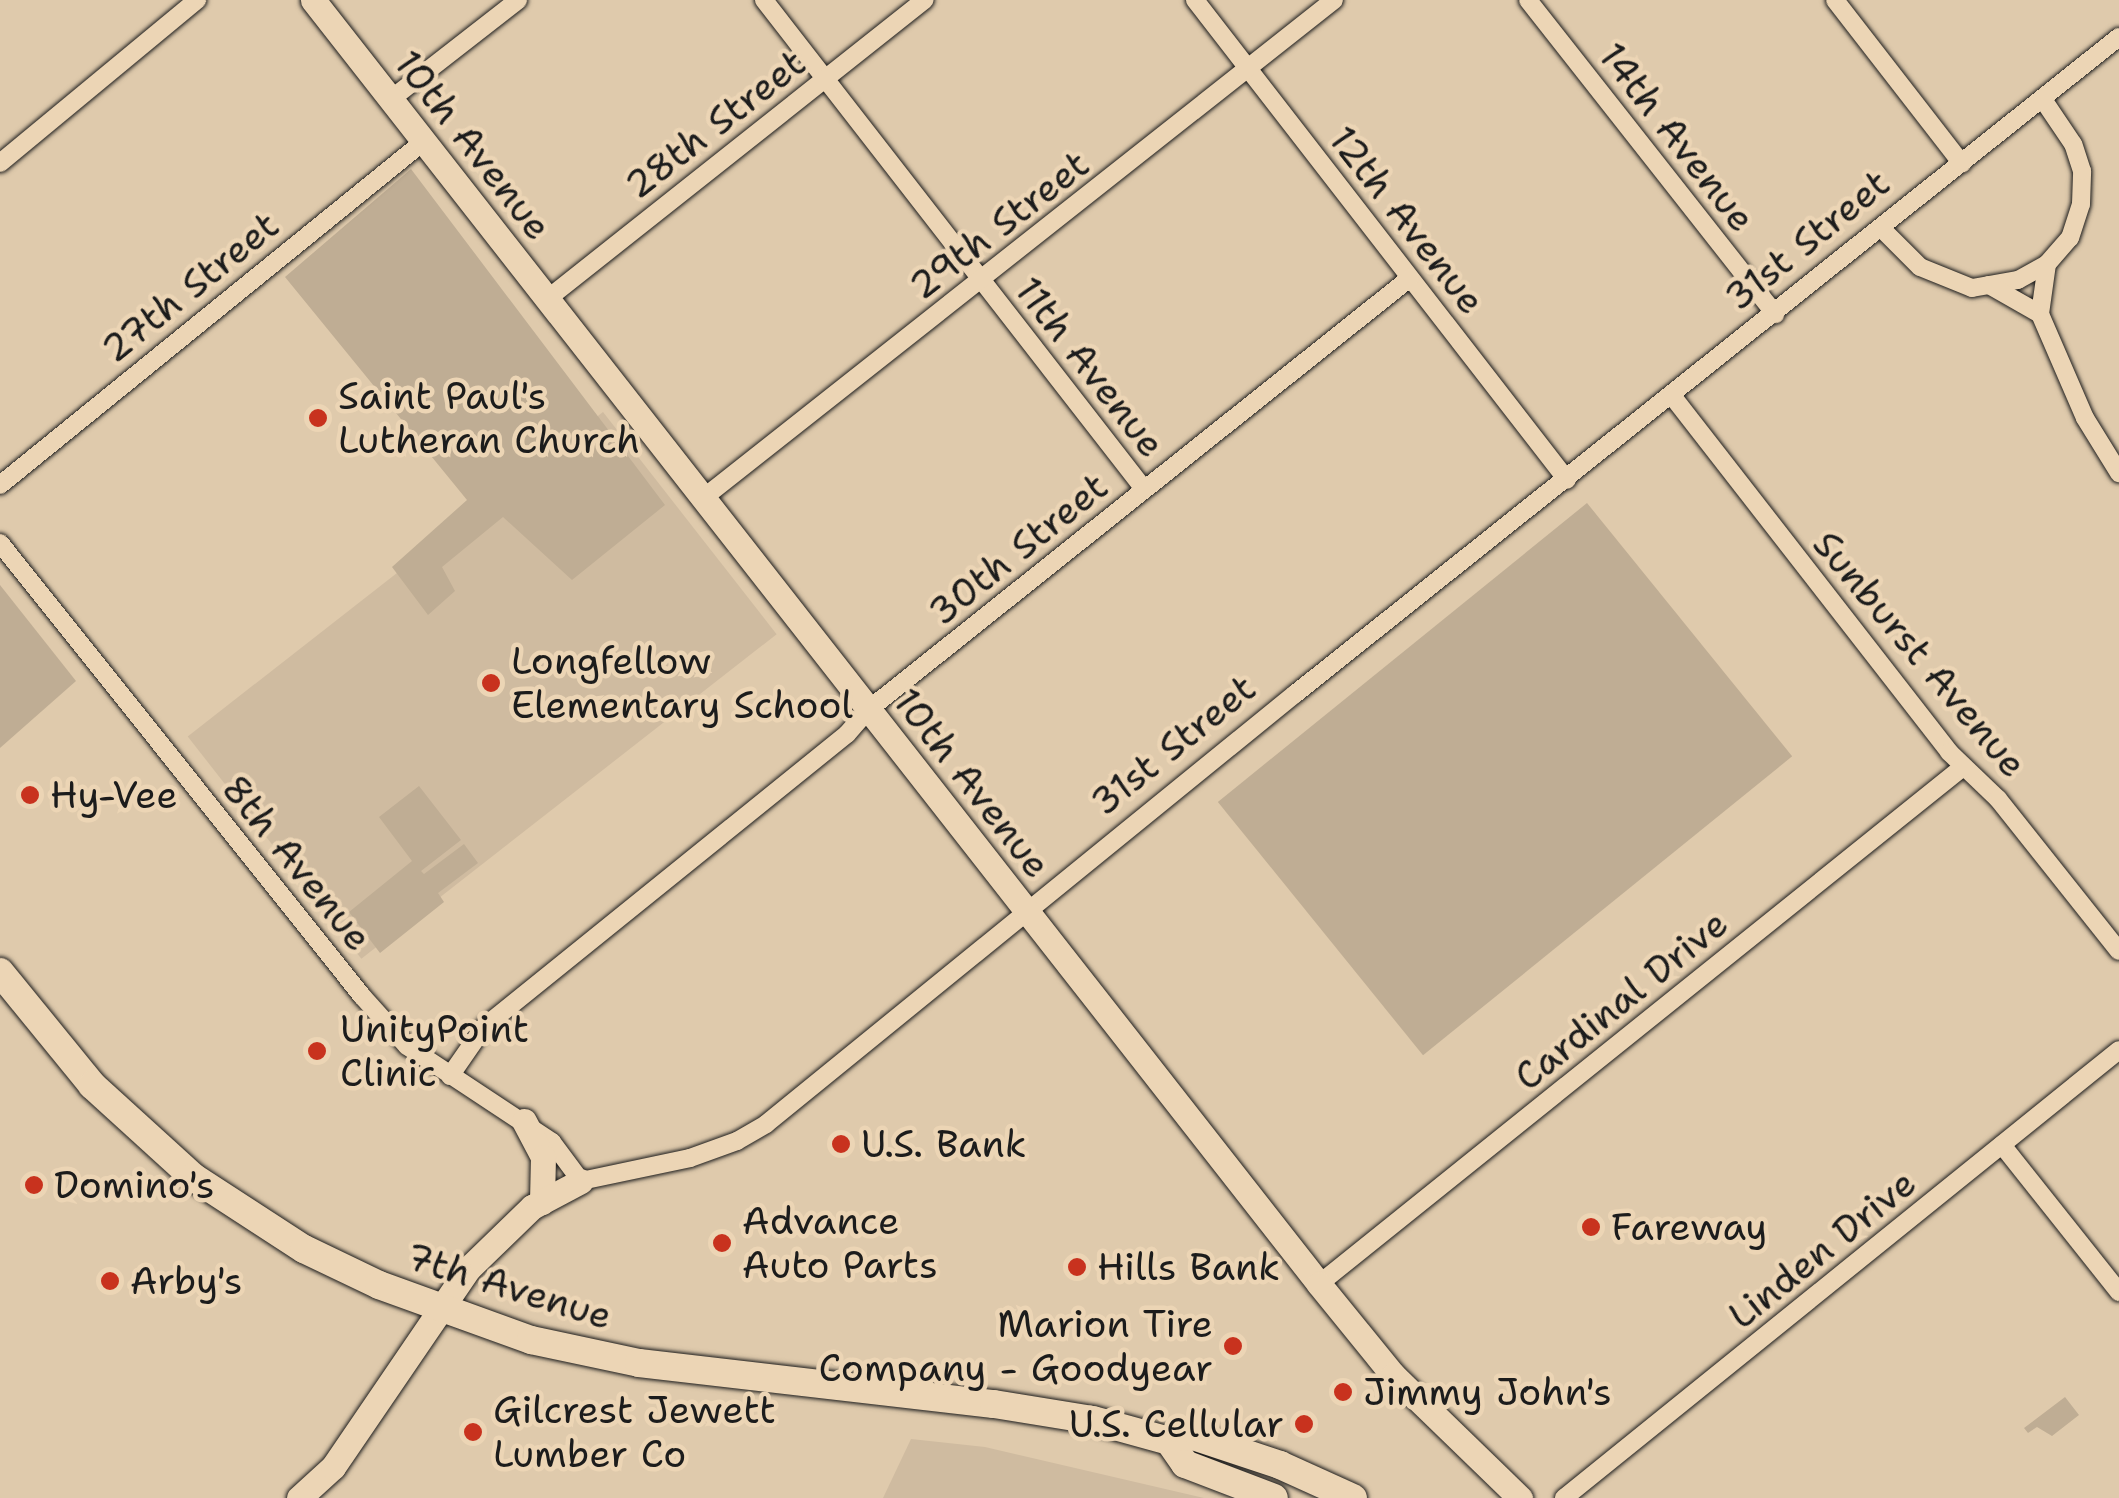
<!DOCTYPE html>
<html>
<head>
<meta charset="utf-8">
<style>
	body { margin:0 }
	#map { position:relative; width:2119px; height:1498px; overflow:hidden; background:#dfcaac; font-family:"Shantell Sans",sans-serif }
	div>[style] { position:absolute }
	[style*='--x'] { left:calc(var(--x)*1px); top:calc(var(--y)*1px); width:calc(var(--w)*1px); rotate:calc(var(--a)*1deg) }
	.built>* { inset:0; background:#cfbba0; transform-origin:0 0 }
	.green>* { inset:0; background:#bfad94; transform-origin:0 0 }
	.roads { filter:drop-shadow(0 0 2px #1c1c1c) drop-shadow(0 0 2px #1c1c1c) }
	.street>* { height:18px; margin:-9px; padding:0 9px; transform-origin:9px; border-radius:9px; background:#ecd5b5 }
	.secondary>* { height:25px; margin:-12.5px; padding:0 12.5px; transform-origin:12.5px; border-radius:12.5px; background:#ecd5b5 }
	.primary>* { height:28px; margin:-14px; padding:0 14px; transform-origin:14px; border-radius:14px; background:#ecd5b5 }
	.dots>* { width:28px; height:28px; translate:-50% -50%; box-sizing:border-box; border:5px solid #ecd5b5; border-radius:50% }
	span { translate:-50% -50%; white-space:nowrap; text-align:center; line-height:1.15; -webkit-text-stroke:9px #ecd5b5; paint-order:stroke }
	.street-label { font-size:38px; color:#1c1c1c }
	.poi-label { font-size:38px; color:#1c1c1c }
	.left { translate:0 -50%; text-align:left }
	.right { translate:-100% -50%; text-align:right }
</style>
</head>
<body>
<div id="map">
	<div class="built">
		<div style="left:603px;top:412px;width:282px;height:527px;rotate:52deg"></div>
		<div style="clip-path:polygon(911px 1439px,985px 1447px,1204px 1498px,883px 1498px)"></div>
	</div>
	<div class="green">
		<div style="clip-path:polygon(411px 169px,665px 505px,572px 580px,503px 517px,442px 567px,455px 591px,428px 615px,392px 567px,467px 500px,285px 277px)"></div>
		<div style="left:1587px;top:503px;width:326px;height:475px;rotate:51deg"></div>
		<div style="clip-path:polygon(0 585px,76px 681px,0 748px)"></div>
		<div style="clip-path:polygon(419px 786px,461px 840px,421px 871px,424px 874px,464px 844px,478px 863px,438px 893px,444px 902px,380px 953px,349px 912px,412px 861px,379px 817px)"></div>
		<div style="clip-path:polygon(2065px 1397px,2079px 1415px,2052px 1436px,2037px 1427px,2028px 1433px,2024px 1428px)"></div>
	</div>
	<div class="roads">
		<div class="street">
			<div style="--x:764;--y:0;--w:619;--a:52.15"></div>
			<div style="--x:1195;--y:0;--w:607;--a:52.22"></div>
			<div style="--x:1528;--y:0;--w:400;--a:51.8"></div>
			<div style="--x:1835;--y:0;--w:207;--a:52.2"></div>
			<div style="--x:391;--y:99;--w:161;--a:-37.9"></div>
			<div style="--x:0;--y:163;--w:256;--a:-39.6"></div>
			<div style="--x:1881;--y:228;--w:55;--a:45"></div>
			<div style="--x:1920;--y:267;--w:56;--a:22"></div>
			<div style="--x:1972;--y:288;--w:47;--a:-9.9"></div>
			<div style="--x:2018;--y:280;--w:33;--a:-29"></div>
			<div style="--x:2047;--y:264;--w:35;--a:-49"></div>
			<div style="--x:2070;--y:238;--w:36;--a:-72"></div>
			<div style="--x:2081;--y:204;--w:33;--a:-88"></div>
			<div style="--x:2082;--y:171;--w:28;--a:-108"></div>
			<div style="--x:2073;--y:144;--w:55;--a:-124"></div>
			<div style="--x:2047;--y:264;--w:50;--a:98"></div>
			<div style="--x:2040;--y:314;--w:113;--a:66.6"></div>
			<div style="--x:2085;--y:418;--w:65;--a:58.3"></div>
			<div style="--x:1989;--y:285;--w:59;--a:29.6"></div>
			<div style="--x:546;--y:300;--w:483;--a:-38.4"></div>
			<div style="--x:1673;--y:397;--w:450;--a:52.1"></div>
			<div style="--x:1949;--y:752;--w:68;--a:43.8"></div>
			<div style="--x:1998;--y:799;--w:194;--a:51.5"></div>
			<div style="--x:0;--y:485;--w:545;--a:-39.04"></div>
			<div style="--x:702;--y:499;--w:805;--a:-38.29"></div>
			<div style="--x:0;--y:543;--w:580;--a:51.37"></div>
			<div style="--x:362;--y:996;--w:67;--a:48"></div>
			<div style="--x:407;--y:1046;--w:174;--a:33.5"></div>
			<div style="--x:552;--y:1142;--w:49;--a:53.4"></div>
			<div style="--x:581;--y:1181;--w:111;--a:-11.9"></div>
			<div style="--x:690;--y:1158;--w:50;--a:-19.9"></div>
			<div style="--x:737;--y:1141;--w:34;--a:-30"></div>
			<div style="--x:766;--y:1124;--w:682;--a:-39.11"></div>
			<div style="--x:1295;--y:694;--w:1054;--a:-38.57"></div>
			<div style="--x:450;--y:1076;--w:60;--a:-55.2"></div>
			<div style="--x:484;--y:1027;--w:466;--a:-38.9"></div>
			<div style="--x:847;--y:734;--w:32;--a:-49"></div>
			<div style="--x:868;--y:710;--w:693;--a:-38.56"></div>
			<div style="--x:2002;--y:1145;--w:188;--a:51.5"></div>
			<div style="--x:1319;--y:1284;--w:826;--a:-38.76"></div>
			<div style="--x:1564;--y:1498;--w:713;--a:-38.91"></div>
		</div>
		<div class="secondary">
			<div style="--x:313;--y:0;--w:1631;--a:51.92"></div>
			<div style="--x:1319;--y:1284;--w:117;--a:50.9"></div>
			<div style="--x:1393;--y:1375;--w:177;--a:44.1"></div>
			<div style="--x:524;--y:1121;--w:41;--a:62.2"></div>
			<div style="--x:543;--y:1157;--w:45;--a:91.3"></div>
			<div style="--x:299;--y:1498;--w:46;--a:-42.4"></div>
			<div style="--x:333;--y:1467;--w:241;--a:-55.7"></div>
			<div style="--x:469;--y:1268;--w:88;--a:-44.1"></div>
			<div style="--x:532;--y:1207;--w:55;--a:-28"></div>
		</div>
		<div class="primary">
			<div style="--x:0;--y:972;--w:146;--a:50.8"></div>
			<div style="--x:92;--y:1085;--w:137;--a:42.3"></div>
			<div style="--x:193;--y:1177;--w:132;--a:33"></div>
			<div style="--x:304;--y:1249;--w:83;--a:25.6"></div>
			<div style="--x:379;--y:1285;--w:162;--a:19.9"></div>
			<div style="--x:531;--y:1340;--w:110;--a:12"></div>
			<div style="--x:639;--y:1363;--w:357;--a:6.6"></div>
			<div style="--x:994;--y:1404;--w:100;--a:9.2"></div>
			<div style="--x:1093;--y:1420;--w:79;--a:15.4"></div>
			<div style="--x:1169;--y:1441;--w:25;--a:-12"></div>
			<div style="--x:1193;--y:1436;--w:92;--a:18.4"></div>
			<div style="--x:1280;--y:1465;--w:80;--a:24.3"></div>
			<div style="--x:1169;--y:1441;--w:28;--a:55"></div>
			<div style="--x:1185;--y:1464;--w:95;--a:20.9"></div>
		</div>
	</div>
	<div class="dots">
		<div style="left:318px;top:418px;background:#c8321e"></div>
		<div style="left:491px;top:683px;background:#c8321e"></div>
		<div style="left:30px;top:795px;background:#c8321e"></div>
		<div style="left:317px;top:1051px;background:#c8321e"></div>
		<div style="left:841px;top:1144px;background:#c8321e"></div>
		<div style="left:34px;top:1185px;background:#c8321e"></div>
		<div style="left:1591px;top:1227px;background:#c8321e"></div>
		<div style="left:722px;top:1243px;background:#c8321e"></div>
		<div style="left:1077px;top:1267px;background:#c8321e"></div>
		<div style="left:110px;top:1281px;background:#c8321e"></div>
		<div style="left:1233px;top:1346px;background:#c8321e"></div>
		<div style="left:1343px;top:1392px;background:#c8321e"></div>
		<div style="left:1304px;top:1424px;background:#c8321e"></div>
		<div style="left:473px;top:1432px;background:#c8321e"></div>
	</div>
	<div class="street-label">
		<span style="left:715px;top:124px;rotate:-38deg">28th Street</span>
		<span style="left:1677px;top:137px;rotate:52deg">14th Avenue</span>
		<span style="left:473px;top:145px;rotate:52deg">10th Avenue</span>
		<span style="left:1407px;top:220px;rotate:52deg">12th Avenue</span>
		<span style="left:999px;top:225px;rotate:-38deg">29th Street</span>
		<span style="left:1807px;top:240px;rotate:-39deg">31st Street</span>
		<span style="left:190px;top:287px;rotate:-39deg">27th Street</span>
		<span style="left:1090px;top:367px;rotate:52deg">11th Avenue</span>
		<span style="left:1018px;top:549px;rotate:-39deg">30th Street</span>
		<span style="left:1920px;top:654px;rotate:50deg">Sunburst Avenue</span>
		<span style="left:1173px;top:745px;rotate:-39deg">31st Street</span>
		<span style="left:972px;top:783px;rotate:52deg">10th Avenue</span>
		<span style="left:297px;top:863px;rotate:51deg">8th Avenue</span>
		<span style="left:1621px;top:1000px;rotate:-39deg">Cardinal Drive</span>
		<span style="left:1822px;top:1249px;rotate:-39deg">Linden Drive</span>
		<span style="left:509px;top:1286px;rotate:17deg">7th Avenue</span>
	</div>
	<div class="poi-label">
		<span class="left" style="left:338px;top:418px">Saint Paul's<br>Lutheran Church</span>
		<span class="left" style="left:511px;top:683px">Longfellow<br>Elementary School</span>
		<span class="left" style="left:50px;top:795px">Hy-Vee</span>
		<span class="left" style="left:340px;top:1051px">UnityPoint<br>Clinic</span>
		<span class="left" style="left:861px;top:1144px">U.S. Bank</span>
		<span class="left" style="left:54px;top:1185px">Domino's</span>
		<span class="left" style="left:742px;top:1243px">Advance<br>Auto Parts</span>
		<span class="left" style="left:1611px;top:1227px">Fareway</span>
		<span class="left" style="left:1097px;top:1267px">Hills Bank</span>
		<span class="left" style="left:130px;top:1281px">Arby's</span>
		<span class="right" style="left:1213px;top:1346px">Marion Tire<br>Company - Goodyear</span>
		<span class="left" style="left:1363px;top:1392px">Jimmy John's</span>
		<span class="left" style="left:493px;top:1432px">Gilcrest Jewett<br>Lumber Co</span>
		<span class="right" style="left:1284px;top:1424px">U.S. Cellular</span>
	</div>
</div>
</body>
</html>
